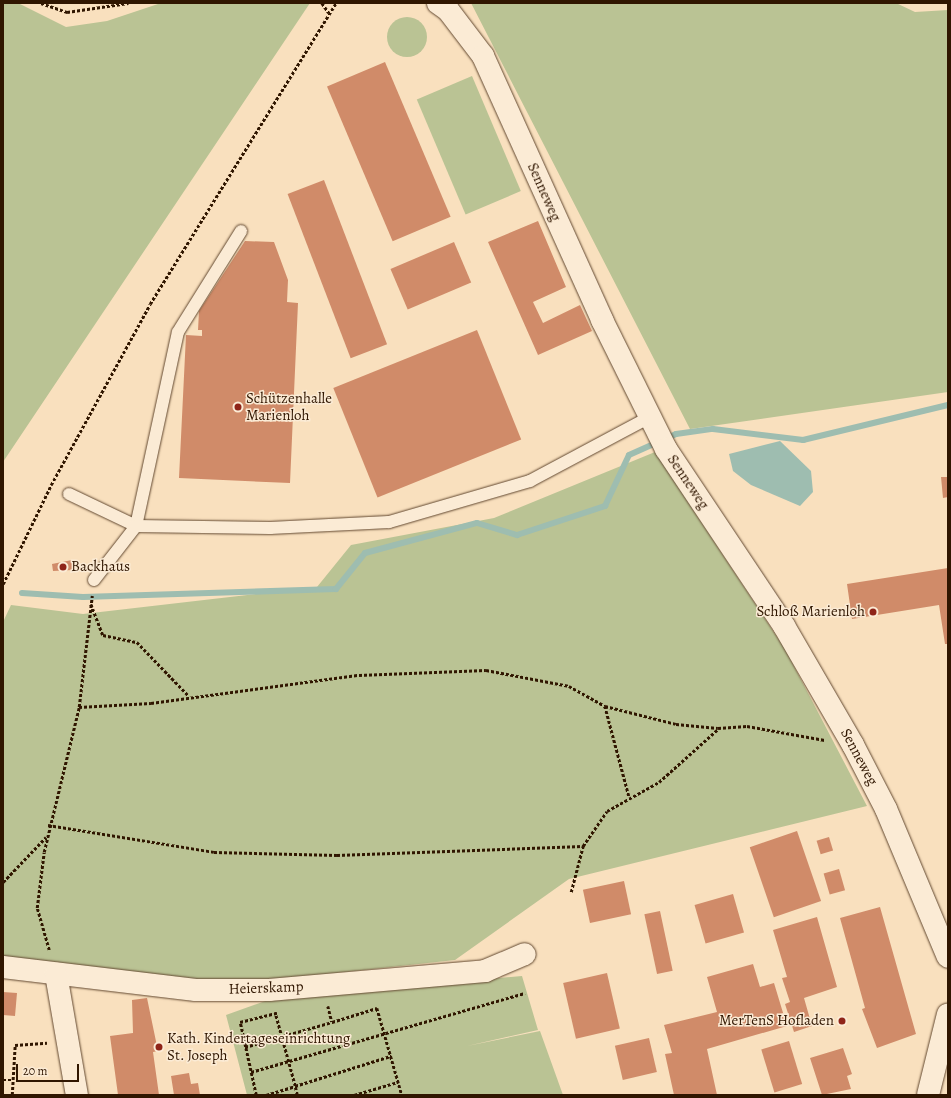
<!DOCTYPE html>
<html>
<head>
<meta charset="utf-8">
<style>
	body { margin:0 }
	#map { position:relative; width:951px; height:1098px; overflow:hidden; background:#f9e0be; font-family:Alegreya,serif }
	div>[style] { position:absolute }
	[style*='--x'] { left:calc(var(--x)*1px); top:calc(var(--y)*1px); width:calc(var(--w)*1px); rotate:calc(var(--a)*1deg) }
	.green>* { inset:0; background:#bac394; transform-origin:0 0 }
	.round { border-radius:50% }
	.water>* { inset:0; background:#9ebdb0 }
	.stream>* { height:6px; margin:-3px; padding:0 3px; transform-origin:3px; border-radius:3px; background:#9ebdb0 }
	.building>* { inset:0; background:#d08b69; transform-origin:0 0 }
	.path>* { height:2.5px; margin-top:-1.25px; transform-origin:0; background:repeating-linear-gradient(90deg,#301600 0 3px,transparent 0 5px) }
	.roads { filter:drop-shadow(0 0 1px #624830) drop-shadow(0 0 1px #624830) }
	.lane>* { height:12px; margin:-6px; padding:0 6px; transform-origin:6px; border-radius:6px; background:#fbebd5 }
	.street>* { height:22px; margin:-11px; padding:0 11px; transform-origin:11px; border-radius:11px; background:#fbebd5 }
	.dots>* { width:11px; height:11px; translate:-50% -50%; box-sizing:border-box; border:2px solid #fbebd5; border-radius:50% }
	span { translate:-50% -50%; white-space:nowrap; text-align:center; line-height:1.15; -webkit-text-stroke:3px #fbebd5; paint-order:stroke }
	.street-label { font-size:15px; color:#301600 }
	.poi-label { font-size:15px; color:#301600 }
	.left { translate:0 -50%; text-align:left }
	.right { translate:-100% -50%; text-align:right }
	.frame { position:absolute; inset:0; border:4px solid #301600; pointer-events:none }
	.scale { position:absolute; left:16px; top:1064px; width:63px; height:18px; box-sizing:border-box; border:2px solid #301600; border-top:0; padding-left:5px; font-size:12px; line-height:14px; white-space:nowrap; color:#301600; -webkit-text-stroke:3px #fbebd5; paint-order:stroke }
</style>
</head>
<body>
<div id="map">
	<div class="green">
		<div style="clip-path:polygon(3px 3px,18px 3px,66px 27px,107px 21px,161px 3px,310px 3px,3px 462px)"></div>
		<div style="clip-path:polygon(471px 3px,896px 3px,915px 12px,948px 10px,948px 392px,690px 429px)"></div>
		<div class="round" style="left:387px;top:17px;width:40px;height:40px"></div>
		<div style="left:472px;top:76px;width:125px;height:60px;rotate:67deg"></div>
		<div style="clip-path:polygon(655px 452px,785px 649px,867px 806px,569px 879px,455px 960px,273px 980px,196px 980px,3px 956px,3px 622px,11px 605px,83px 614px,317px 587px,351px 545px,494px 518px)"></div>
		<div style="clip-path:polygon(522px 976px,538px 1030px,467px 1046px,540px 1031px,563px 1095px,247px 1095px,226px 1015px,271px 999px)"></div>
	</div>
	<div class="water">
		<div style="clip-path:polygon(780px 441px,811px 471px,813px 492px,800px 506px,751px 485px,733px 471px,729px 454px)"></div>
	</div>
	<div class="stream">
		<div style="--x:22;--y:593;--w:61;--a:3.8"></div>
		<div style="--x:83;--y:597;--w:253;--a:-1.8"></div>
		<div style="--x:336;--y:589;--w:46;--a:-51.1"></div>
		<div style="--x:365;--y:553;--w:116;--a:-15"></div>
		<div style="--x:477;--y:523;--w:42;--a:16.7"></div>
		<div style="--x:517;--y:535;--w:93;--a:-18.2"></div>
		<div style="--x:605;--y:506;--w:56;--a:-64.8"></div>
		<div style="--x:629;--y:455;--w:51;--a:-24.1"></div>
		<div style="--x:676;--y:434;--w:37;--a:-8"></div>
		<div style="--x:713;--y:429;--w:91;--a:7"></div>
		<div style="--x:803;--y:440;--w:149;--a:-13.6"></div>
	</div>
	<div class="building">
		<div style="left:385px;top:62px;width:168px;height:63px;rotate:67deg"></div>
		<div style="left:324px;top:180px;width:176px;height:39px;rotate:69deg"></div>
		<div style="clip-path:polygon(538px 221px,566px 287px,533px 302px,543px 323px,580px 305px,592px 331px,538px 355px,488px 242px)"></div>
		<div style="clip-path:polygon(245px 241px,274px 242px,288px 280px,287px 302px,298px 303px,290px 483px,179px 478px,186px 335px,202px 336px,202px 330px,198px 330px,199px 311px)"></div>
		<div style="left:454px;top:242px;width:44px;height:69px;rotate:67deg"></div>
		<div style="left:477px;top:330px;width:118px;height:155px;rotate:68deg"></div>
		<div style="clip-path:polygon(941px 477px,948px 477px,948px 497px,943px 498px)"></div>
		<div style="clip-path:polygon(72px 560px,73px 570px,53px 571px,52px 564px)"></div>
		<div style="clip-path:polygon(948px 568px,948px 644px,945px 644px,939px 605px,852px 619px,847px 584px)"></div>
		<div style="left:797px;top:831px;width:74px;height:50px;rotate:71deg"></div>
		<div style="left:829px;top:837px;width:14px;height:13px;rotate:73deg"></div>
		<div style="left:839px;top:869px;width:22px;height:16px;rotate:74deg"></div>
		<div style="left:624px;top:881px;width:34px;height:42px;rotate:78deg"></div>
		<div style="left:733px;top:894px;width:40px;height:40px;rotate:74deg"></div>
		<div style="clip-path:polygon(880px 907px,916px 1034px,877px 1048px,862px 1009px,865px 1008px,840px 918px)"></div>
		<div style="left:660px;top:911px;width:61px;height:16px;rotate:78deg"></div>
		<div style="clip-path:polygon(817px 917px,837px 987px,804px 998px,812px 1026px,794px 1032px,785px 1004px,790px 1002px,782px 978px,787px 977px,773px 930px)"></div>
		<div style="clip-path:polygon(753px 964px,760px 987px,774px 983px,787px 1026px,707px 1049px,717px 1095px,674px 1095px,665px 1054px,672px 1053px,664px 1025px,717px 1012px,707px 977px)"></div>
		<div style="left:607px;top:973px;width:57px;height:45px;rotate:77deg"></div>
		<div style="clip-path:polygon(3px 992px,17px 993px,15px 1016px,3px 1015px)"></div>
		<div style="clip-path:polygon(147px 998px,158px 1051px,153px 1052px,159px 1095px,118px 1095px,110px 1036px,133px 1033px,132px 1000px)"></div>
		<div style="left:649px;top:1038px;width:35px;height:35px;rotate:77deg"></div>
		<div style="left:789px;top:1041px;width:45px;height:29px;rotate:73deg"></div>
		<div style="clip-path:polygon(843px 1048px,852px 1074px,847px 1076px,851px 1089px,822px 1095px,810px 1058px)"></div>
		<div style="clip-path:polygon(189px 1073px,191px 1084px,198px 1083px,200px 1095px,174px 1095px,171px 1076px)"></div>
	</div>
	<div class="path">
		<div style="--x:41;--y:3;--w:28;--a:19"></div>
		<div style="--x:67;--y:12;--w:62;--a:-8.4"></div>
		<div style="--x:322;--y:3;--w:12;--a:55"></div>
		<div style="--x:3;--y:584;--w:110;--a:-64.1"></div>
		<div style="--x:51;--y:485;--w:206;--a:-61.3"></div>
		<div style="--x:150;--y:304;--w:354;--a:-58.3"></div>
		<div style="--x:91;--y:604;--w:33;--a:69"></div>
		<div style="--x:103;--y:635;--w:35;--a:12"></div>
		<div style="--x:137;--y:642;--w:75;--a:46.1"></div>
		<div style="--x:605;--y:706;--w:93;--a:75.1"></div>
		<div style="--x:79;--y:707;--w:72;--a:-3.2"></div>
		<div style="--x:151;--y:703;--w:210;--a:-7.7"></div>
		<div style="--x:359;--y:675;--w:127;--a:-2.3"></div>
		<div style="--x:486;--y:670;--w:85;--a:10.9"></div>
		<div style="--x:569;--y:686;--w:41;--a:29.1"></div>
		<div style="--x:605;--y:706;--w:73;--a:14.2"></div>
		<div style="--x:676;--y:724;--w:42;--a:5.4"></div>
		<div style="--x:718;--y:728;--w:29;--a:-4"></div>
		<div style="--x:747;--y:726;--w:79;--a:10.2"></div>
		<div style="--x:48;--y:825;--w:168;--a:9.2"></div>
		<div style="--x:214;--y:852;--w:123;--a:1.4"></div>
		<div style="--x:337;--y:855;--w:246;--a:-2.1"></div>
		<div style="--x:3;--y:882;--w:62;--a:-46.3"></div>
		<div style="--x:571;--y:892;--w:48;--a:-75.4"></div>
		<div style="--x:583;--y:846;--w:42;--a:-55.6"></div>
		<div style="--x:607;--y:811;--w:60;--a:-29.1"></div>
		<div style="--x:659;--y:782;--w:79;--a:-41.9"></div>
		<div style="--x:49;--y:950;--w:44;--a:-105.9"></div>
		<div style="--x:37;--y:908;--w:56;--a:-82.9"></div>
		<div style="--x:44;--y:852;--w:149;--a:-76.4"></div>
		<div style="--x:79;--y:707;--w:112;--a:-83.3"></div>
		<div style="--x:328;--y:1006;--w:16;--a:76"></div>
		<div style="--x:332;--y:1022;--w:47;--a:-17.3"></div>
		<div style="--x:377;--y:1008;--w:91;--a:74"></div>
		<div style="--x:245;--y:1047;--w:91;--a:-16"></div>
		<div style="--x:251;--y:1072;--w:285;--a:-16.1"></div>
		<div style="--x:3;--y:1080;--w:9;--a:0"></div>
		<div style="--x:12;--y:1095;--w:50;--a:-86.6"></div>
		<div style="--x:15;--y:1045;--w:32;--a:-4"></div>
		<div style="--x:256;--y:1095;--w:75;--a:-102.4"></div>
		<div style="--x:240;--y:1022;--w:38;--a:-14"></div>
		<div style="--x:266;--y:1095;--w:30;--a:-17"></div>
		<div style="--x:295;--y:1086;--w:76;--a:-105.3"></div>
		<div style="--x:297;--y:1095;--w:9;--a:-103"></div>
		<div style="--x:295;--y:1086;--w:101;--a:-17.4"></div>
		<div style="--x:354;--y:1095;--w:46;--a:-16.5"></div>
	</div>
	<div class="roads">
		<div class="lane">
			<div style="--x:69;--y:494;--w:74;--a:25.5"></div>
			<div style="--x:136;--y:526;--w:198;--a:-77.8"></div>
			<div style="--x:178;--y:332;--w:119;--a:-58"></div>
			<div style="--x:94;--y:580;--w:68;--a:-52.1"></div>
			<div style="--x:136;--y:526;--w:134;--a:0.9"></div>
			<div style="--x:270;--y:528;--w:119;--a:-2.9"></div>
			<div style="--x:389;--y:522;--w:147;--a:-16.2"></div>
			<div style="--x:530;--y:481;--w:136;--a:-28.1"></div>
		</div>
		<div class="street">
			<div style="--x:438;--y:3;--w:12;--a:35"></div>
			<div style="--x:448;--y:10;--w:58;--a:52.7"></div>
			<div style="--x:483;--y:56;--w:290;--a:65.7"></div>
			<div style="--x:602;--y:320;--w:144;--a:63.6"></div>
			<div style="--x:666;--y:449;--w:213;--a:56.3"></div>
			<div style="--x:784;--y:626;--w:138;--a:59.9"></div>
			<div style="--x:853;--y:745;--w:72;--a:62.7"></div>
			<div style="--x:886;--y:809;--w:160;--a:67.3"></div>
			<div style="--x:3;--y:967;--w:194;--a:6.8"></div>
			<div style="--x:196;--y:990;--w:73;--a:0"></div>
			<div style="--x:269;--y:990;--w:217;--a:-5"></div>
			<div style="--x:485;--y:971;--w:43;--a:-23"></div>
			<div style="--x:56;--y:974;--w:123;--a:80.2"></div>
			<div style="--x:928;--y:1095;--w:83;--a:-76.1"></div>
		</div>
	</div>
	<div class="dots">
		<div style="left:238px;top:407px;background:#8f2418"></div>
		<div style="left:63px;top:567px;background:#8f2418"></div>
		<div style="left:873px;top:612px;background:#8f2418"></div>
		<div style="left:842px;top:1021px;background:#8f2418"></div>
		<div style="left:159px;top:1047px;background:#8f2418"></div>
	</div>
	<div class="street-label">
		<span style="left:544px;top:192px;rotate:66deg">Senneweg</span>
		<span style="left:688px;top:482px;rotate:56deg">Senneweg</span>
		<span style="left:859px;top:757px;rotate:62deg">Senneweg</span>
		<span style="left:266px;top:988px;rotate:-2deg">Heierskamp</span>
	</div>
	<div class="poi-label">
		<span class="left" style="left:246px;top:407px">Schützenhalle<br>Marienloh</span>
		<span class="left" style="left:71px;top:567px">Backhaus</span>
		<span class="right" style="left:865px;top:612px">Schloß Marienloh</span>
		<span class="right" style="left:834px;top:1021px">MerTenS Hofladen</span>
		<span class="left" style="left:167px;top:1047px">Kath. Kindertageseinrichtung<br>St. Joseph</span>
	</div>
	<div class="frame"></div>
	<div class="scale">20 m</div>
</div>
</body>
</html>
